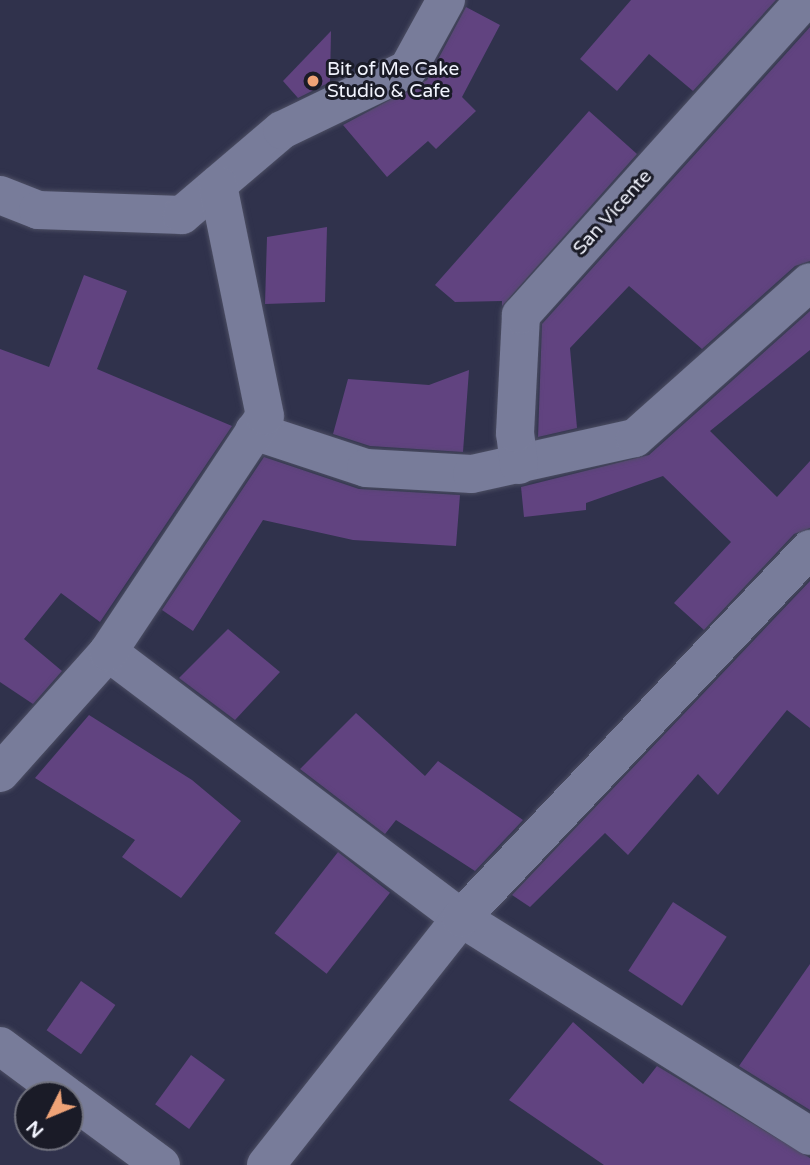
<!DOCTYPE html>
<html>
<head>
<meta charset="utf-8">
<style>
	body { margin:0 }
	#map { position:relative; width:810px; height:1165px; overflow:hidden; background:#30324c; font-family:"Varela Round",sans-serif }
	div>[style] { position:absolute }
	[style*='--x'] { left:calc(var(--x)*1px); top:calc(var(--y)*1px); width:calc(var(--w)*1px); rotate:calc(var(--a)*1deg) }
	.building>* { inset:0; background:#614380; transform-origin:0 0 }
	.roads { filter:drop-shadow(0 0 2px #4c4e63) drop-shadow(0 0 2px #4c4e63) }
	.street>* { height:38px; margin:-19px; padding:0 19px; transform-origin:19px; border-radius:19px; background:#787c9a }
	.dots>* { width:19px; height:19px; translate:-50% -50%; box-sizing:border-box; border:4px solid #1a1b27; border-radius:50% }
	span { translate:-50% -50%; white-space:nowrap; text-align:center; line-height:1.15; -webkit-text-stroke:6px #1a1b27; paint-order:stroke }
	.poi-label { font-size:19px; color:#f1f3fd }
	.left { translate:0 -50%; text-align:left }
	.street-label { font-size:19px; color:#f1f3fd }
	.north { position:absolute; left:14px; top:1081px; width:70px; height:70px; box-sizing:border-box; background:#1a1b27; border:2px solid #70717d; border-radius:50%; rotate:227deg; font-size:19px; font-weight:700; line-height:28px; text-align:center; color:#f1f3fd }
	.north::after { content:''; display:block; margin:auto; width:24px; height:32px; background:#efa377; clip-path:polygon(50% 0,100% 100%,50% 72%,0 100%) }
</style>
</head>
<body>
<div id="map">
	<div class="building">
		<div style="clip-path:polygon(631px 0,776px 0,693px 91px,649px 54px,617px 91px,580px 59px)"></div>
		<div style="clip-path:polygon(466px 7px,500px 25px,462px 97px,476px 111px,436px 149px,428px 141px,387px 177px,343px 125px,427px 80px)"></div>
		<div style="clip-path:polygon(810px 27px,810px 261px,795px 266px,702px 349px,629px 286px,570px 348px,577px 428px,538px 437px,542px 324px)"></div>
		<div style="clip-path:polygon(331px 31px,330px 82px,298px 98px,283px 81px)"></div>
		<div style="clip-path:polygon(589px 111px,637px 154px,502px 306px,502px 301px,455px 302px,435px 285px)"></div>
		<div style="clip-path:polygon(327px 227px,325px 302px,265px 304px,267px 237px)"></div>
		<div style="clip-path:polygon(84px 275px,127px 291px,97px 369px,232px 426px,100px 622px,61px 593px,24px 639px,62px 671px,33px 704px,0 682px,0 349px,49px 367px)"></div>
		<div style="clip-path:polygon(810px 311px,810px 350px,710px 431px,777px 497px,810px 461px,810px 528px,794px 534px,704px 630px,674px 603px,731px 542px,663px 476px,586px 503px,586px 510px,524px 517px,521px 487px,649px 455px)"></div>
		<div style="clip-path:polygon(469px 370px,463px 452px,370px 446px,333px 434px,348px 379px,429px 385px)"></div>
		<div style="clip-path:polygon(264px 457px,359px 489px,460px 495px,456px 546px,353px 540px,263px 520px,193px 631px,162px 610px)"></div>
		<div style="clip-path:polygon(810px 581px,810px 728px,787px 710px,718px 795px,698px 774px,628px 855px,605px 833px,530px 907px,512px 895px)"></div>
		<div style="clip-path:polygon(228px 629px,280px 672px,235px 720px,179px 678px)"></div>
		<div style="clip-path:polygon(356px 713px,425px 776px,438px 761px,523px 820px,475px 871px,396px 820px,385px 834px,300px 769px)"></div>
		<div style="clip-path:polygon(89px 715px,192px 780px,241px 821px,181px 898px,122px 857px,135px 840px,35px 778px)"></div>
		<div style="left:338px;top:852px;width:66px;height:103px;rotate:38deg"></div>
		<div style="left:673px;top:902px;width:64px;height:82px;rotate:33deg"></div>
		<div style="clip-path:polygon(810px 964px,810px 1110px,739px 1066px)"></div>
		<div style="left:81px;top:981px;width:42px;height:60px;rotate:35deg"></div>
		<div style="clip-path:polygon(573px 1022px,643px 1084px,657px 1066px,810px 1158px,810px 1165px,604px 1165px,509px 1100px)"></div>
		<div style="left:191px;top:1055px;width:42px;height:61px;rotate:36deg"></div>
	</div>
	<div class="roads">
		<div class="street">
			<div style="--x:0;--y:195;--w:41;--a:21.5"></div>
			<div style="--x:38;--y:210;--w:144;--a:2"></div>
			<div style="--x:182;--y:215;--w:131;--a:-40.4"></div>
			<div style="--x:282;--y:130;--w:140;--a:-25.8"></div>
			<div style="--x:408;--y:69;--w:79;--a:-61.2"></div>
			<div style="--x:254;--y:431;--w:118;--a:18.3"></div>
			<div style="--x:366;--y:468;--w:106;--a:3.2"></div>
			<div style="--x:472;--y:474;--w:167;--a:-12.5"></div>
			<div style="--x:635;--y:438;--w:234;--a:-41.7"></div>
			<div style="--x:519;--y:465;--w:32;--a:-97"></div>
			<div style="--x:515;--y:433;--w:118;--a:-87.1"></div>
			<div style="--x:521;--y:315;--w:424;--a:-48"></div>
			<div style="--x:108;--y:652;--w:442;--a:37"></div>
			<div style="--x:461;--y:918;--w:411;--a:32"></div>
			<div style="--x:0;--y:773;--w:162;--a:-48.2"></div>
			<div style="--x:108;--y:652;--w:283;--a:-56.4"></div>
			<div style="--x:265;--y:416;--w:236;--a:-101.5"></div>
			<div style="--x:0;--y:1046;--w:82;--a:36.6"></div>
			<div style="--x:70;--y:1098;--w:113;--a:36.4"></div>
			<div style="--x:266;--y:1165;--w:315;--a:-51.7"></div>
			<div style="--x:461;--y:918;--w:508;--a:-46.6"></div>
		</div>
	</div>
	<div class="dots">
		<div style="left:313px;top:81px;background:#efa377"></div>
	</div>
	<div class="poi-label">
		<span class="left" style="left:327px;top:81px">Bit of Me Cake<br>Studio &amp; Cafe</span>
	</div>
	<div class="street-label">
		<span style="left:613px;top:213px;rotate:-48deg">San Vicente</span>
	</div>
	<div class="north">N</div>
</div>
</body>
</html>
